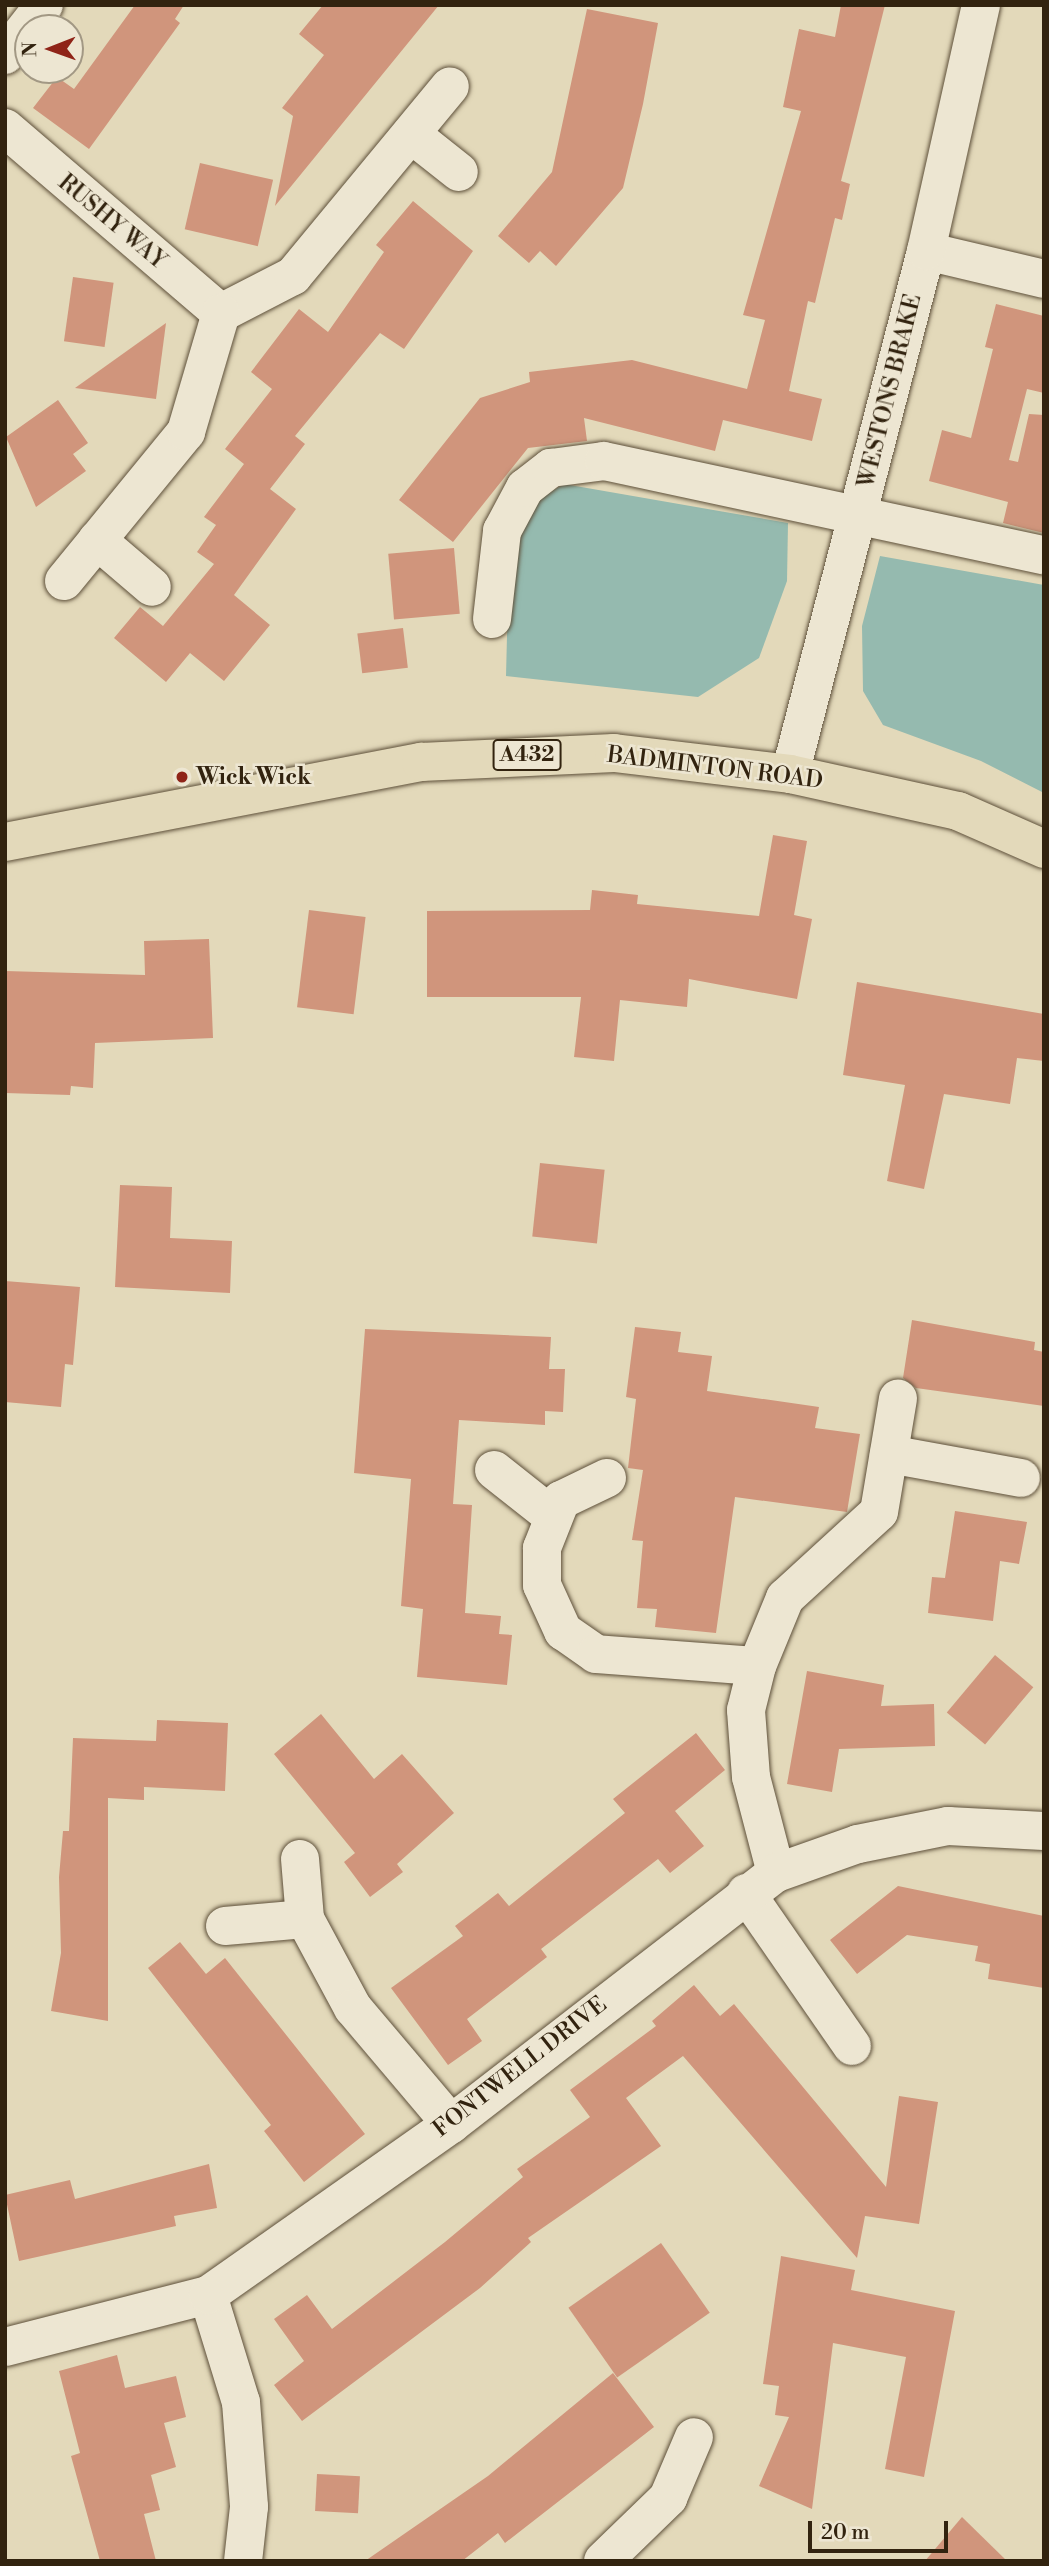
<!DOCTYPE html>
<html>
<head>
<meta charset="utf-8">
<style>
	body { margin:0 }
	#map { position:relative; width:1049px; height:2566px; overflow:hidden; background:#e3d9ba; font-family:"Libre Bodoni",serif }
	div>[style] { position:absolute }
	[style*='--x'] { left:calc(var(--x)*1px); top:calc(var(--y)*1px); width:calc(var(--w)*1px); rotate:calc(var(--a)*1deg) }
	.water>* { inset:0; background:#95baaf }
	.building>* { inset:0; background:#d0957c; transform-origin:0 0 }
	.roads { filter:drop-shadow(0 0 2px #5e503a) drop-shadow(0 0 2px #5e503a) }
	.minor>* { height:38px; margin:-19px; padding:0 19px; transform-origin:19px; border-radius:19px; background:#ede6d2 }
	.primary>* { height:38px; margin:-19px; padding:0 19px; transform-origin:19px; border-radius:19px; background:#e3d9ba }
	.dots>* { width:19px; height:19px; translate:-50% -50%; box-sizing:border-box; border:4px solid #ede6d2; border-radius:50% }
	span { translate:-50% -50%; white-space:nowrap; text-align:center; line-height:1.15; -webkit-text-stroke:5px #ede6d2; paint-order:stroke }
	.shield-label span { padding:2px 5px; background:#ede6d2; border:2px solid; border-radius:5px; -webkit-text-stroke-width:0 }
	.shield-label { font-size:21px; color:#32230f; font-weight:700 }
	.street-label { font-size:23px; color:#32230f }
	.poi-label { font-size:23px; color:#32230f; font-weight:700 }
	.left { translate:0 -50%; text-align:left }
	.frame { position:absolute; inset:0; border:7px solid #32230f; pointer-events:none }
	.north { position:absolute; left:14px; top:14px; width:70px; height:70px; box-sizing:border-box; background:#ede6d2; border:2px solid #a29884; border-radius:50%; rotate:269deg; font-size:19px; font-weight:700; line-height:28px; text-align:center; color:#32230f }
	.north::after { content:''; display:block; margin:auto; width:24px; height:32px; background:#8f2418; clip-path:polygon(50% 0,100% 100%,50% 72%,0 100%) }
	.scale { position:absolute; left:808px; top:2521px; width:140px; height:32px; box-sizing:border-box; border:4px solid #32230f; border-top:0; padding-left:9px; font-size:21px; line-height:24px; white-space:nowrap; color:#32230f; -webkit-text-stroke:5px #ede6d2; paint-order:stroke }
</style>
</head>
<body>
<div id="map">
	<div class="water">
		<div style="clip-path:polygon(564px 484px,788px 523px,787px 581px,759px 658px,698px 697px,506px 676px,509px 555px,537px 500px)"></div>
		<div style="clip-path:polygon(880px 556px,1044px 585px,1044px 793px,981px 761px,883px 725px,863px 691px,862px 626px)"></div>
	</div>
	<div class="building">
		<div style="clip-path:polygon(135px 5px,184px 5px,175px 19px,180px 23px,89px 149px,33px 108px,57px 77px,74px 89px)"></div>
		<div style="clip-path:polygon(323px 5px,439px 5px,275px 206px,293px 116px,282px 108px,324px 55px,299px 34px)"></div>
		<div style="clip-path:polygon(841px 5px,885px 5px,841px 181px,850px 184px,842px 220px,835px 218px,815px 303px,808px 301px,789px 391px,822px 399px,812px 441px,723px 420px,715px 451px,584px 418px,587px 441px,528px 448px,453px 542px,399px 500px,480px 398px,530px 382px,529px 372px,632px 360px,747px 389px,765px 320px,743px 315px,801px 111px,783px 107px,799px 29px,835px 37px)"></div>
		<div style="clip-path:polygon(587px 9px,658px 23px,643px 104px,623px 188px,556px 266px,540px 251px,529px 263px,498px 236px,552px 172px)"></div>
		<div style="left:200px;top:163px;width:75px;height:68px;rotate:13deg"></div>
		<div style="clip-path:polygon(413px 201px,473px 251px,404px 349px,380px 333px,295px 436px,305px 444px,270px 489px,296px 509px,234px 595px,270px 625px,224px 681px,190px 653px,166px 682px,114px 638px,140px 607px,163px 626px,214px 564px,197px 552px,216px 525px,204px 517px,244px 464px,225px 449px,272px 389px,251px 372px,299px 309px,328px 332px,384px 252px,376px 245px)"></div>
		<div style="left:73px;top:277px;width:41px;height:65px;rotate:8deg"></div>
		<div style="clip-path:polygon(996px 304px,1044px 316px,1044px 393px,1027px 389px,1009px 460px,1018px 462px,1029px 414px,1044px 415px,1044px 533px,1003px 523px,1008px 502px,929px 481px,942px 430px,971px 438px,993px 349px,985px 347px)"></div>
		<div style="clip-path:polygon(166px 323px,156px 399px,75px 388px)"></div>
		<div style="clip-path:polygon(58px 400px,88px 443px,73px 454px,86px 471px,36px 507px,6px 437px)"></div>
		<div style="left:454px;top:548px;width:66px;height:66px;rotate:85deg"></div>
		<div style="left:403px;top:628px;width:40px;height:46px;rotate:83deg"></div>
		<div style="clip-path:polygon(773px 835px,807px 841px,794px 915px,812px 919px,797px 999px,689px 979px,687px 1007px,620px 1000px,614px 1061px,574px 1057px,581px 997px,427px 997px,427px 911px,590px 910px,592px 890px,638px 895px,637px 904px,759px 916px)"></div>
		<div style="left:309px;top:910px;width:57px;height:98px;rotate:7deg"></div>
		<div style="clip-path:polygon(209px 939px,213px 1038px,95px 1043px,93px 1088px,71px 1086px,70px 1095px,5px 1093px,5px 971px,145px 975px,144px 941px)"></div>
		<div style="clip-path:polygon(857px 982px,1044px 1014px,1044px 1061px,1017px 1058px,1010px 1104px,944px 1094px,924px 1189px,887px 1181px,905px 1085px,843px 1075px)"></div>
		<div style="left:540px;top:1163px;width:65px;height:74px;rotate:6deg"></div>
		<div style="clip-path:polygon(120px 1185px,172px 1187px,170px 1238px,232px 1241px,230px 1293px,115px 1287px)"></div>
		<div style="clip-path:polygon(5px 1281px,80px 1287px,73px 1365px,65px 1364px,61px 1407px,5px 1402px)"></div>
		<div style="clip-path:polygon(912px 1320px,1035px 1342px,1034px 1350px,1044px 1352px,1044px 1406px,916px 1388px,903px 1378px)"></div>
		<div style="clip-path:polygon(635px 1327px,681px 1332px,678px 1352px,712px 1356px,707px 1391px,819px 1407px,815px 1428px,860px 1434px,847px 1512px,735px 1497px,716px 1633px,655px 1627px,657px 1609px,637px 1608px,643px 1541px,632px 1540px,643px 1470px,628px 1468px,636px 1399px,626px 1397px)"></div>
		<div style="clip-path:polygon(365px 1329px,551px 1337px,549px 1369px,565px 1369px,563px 1412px,545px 1411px,545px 1425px,459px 1420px,453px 1504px,472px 1505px,465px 1613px,501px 1616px,499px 1634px,512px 1635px,507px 1685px,417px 1677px,423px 1609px,401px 1606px,411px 1479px,354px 1473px)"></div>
		<div style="clip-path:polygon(955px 1511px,1027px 1522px,1019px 1564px,1000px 1561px,993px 1621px,928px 1613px,932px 1577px,945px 1578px)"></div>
		<div style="left:995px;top:1655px;width:50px;height:75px;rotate:40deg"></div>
		<div style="clip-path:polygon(807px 1671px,884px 1685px,881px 1706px,934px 1704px,935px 1746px,839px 1749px,832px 1792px,787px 1784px)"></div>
		<div style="clip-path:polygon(321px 1714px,374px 1779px,402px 1754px,454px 1813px,397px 1864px,403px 1872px,370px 1897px,344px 1862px,355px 1853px,274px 1754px)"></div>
		<div style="clip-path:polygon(157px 1720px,228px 1723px,225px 1791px,144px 1787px,144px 1800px,108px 1798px,108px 2021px,51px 2011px,61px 1953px,59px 1877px,63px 1831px,69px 1831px,73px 1738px,156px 1741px)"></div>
		<div style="clip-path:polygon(696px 1733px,725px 1770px,675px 1811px,704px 1846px,670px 1873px,658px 1859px,541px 1949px,547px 1957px,467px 2019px,482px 2041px,448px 2065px,391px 1988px,463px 1936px,455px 1926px,498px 1893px,509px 1906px,625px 1813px,613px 1799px)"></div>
		<div style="clip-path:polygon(898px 1886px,1044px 1916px,1044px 1988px,988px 1979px,990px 1964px,975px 1961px,978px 1946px,907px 1935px,857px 1974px,830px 1940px)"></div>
		<div style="clip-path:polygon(180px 1942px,206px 1974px,225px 1958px,365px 2134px,304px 2182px,264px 2131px,271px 2125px,148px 1968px)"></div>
		<div style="clip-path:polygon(694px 1985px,720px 2016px,734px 2004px,886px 2187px,899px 2096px,938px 2102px,919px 2224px,865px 2216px,857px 2258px,683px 2056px,626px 2098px,661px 2146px,528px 2238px,531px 2242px,480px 2288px,302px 2421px,274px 2385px,304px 2361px,274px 2319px,307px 2295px,332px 2329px,445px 2242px,523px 2177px,517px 2169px,590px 2117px,570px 2090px,656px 2026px,652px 2021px)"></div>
		<div style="clip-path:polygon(209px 2164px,217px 2208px,174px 2216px,176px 2226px,19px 2261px,5px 2195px,70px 2180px,75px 2199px)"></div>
		<div style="left:661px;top:2243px;width:85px;height:113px;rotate:55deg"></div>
		<div style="clip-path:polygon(781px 2256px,855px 2270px,851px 2290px,955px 2311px,924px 2477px,885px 2469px,906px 2357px,833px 2343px,812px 2509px,759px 2486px,789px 2417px,775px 2415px,779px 2386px,763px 2384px)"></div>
		<div style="clip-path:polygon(117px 2355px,125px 2388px,176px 2376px,186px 2417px,164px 2423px,176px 2467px,151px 2475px,160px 2510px,144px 2514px,156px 2561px,100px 2561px,71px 2456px,80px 2453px,59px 2371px)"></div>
		<div style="clip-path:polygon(613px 2373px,654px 2427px,505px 2543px,498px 2533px,462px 2561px,365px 2561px,488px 2476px)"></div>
		<div style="left:317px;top:2474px;width:43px;height:37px;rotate:3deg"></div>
		<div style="clip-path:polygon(962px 2517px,1007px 2561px,925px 2561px)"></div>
	</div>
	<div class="roads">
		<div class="minor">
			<div style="--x:5;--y:55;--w:63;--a:-52"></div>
			<div style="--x:5;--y:128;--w:284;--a:40.6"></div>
			<div style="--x:221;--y:313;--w:81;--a:-27.2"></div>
			<div style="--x:293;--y:276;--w:246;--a:-50.4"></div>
			<div style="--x:411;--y:134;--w:61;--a:38.4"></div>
			<div style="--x:926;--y:251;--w:121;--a:13.3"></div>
			<div style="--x:97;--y:540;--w:72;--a:40.5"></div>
			<div style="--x:64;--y:581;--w:193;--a:-50.7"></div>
			<div style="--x:186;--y:432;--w:124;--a:-73.6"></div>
			<div style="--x:492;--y:619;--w:89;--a:-83.5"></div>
			<div style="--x:502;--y:531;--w:49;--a:-61.9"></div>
			<div style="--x:525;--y:488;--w:33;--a:-38"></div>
			<div style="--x:551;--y:468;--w:53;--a:-7.5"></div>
			<div style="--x:604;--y:461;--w:450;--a:12.1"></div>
			<div style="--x:790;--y:774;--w:540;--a:-75.42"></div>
			<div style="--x:926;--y:251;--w:252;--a:-77.4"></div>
			<div style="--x:889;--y:1454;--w:134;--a:10.3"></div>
			<div style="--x:494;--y:1470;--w:74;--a:38.4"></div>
			<div style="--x:607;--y:1478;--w:51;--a:154.4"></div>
			<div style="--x:561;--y:1500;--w:52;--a:111.6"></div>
			<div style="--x:542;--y:1548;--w:37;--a:90"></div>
			<div style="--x:542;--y:1585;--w:51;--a:65.5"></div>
			<div style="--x:563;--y:1631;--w:40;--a:34.9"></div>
			<div style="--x:596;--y:1654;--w:161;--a:4.3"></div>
			<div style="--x:300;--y:1859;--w:60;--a:85.2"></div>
			<div style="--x:305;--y:1919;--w:101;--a:61.7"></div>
			<div style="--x:353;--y:2008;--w:152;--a:49.8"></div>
			<div style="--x:776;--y:1873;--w:99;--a:-104.6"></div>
			<div style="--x:751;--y:1777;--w:67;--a:-94.3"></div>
			<div style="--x:746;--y:1710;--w:45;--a:-76"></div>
			<div style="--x:757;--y:1666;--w:74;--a:-67.6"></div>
			<div style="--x:785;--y:1598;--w:127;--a:-42.5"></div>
			<div style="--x:879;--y:1512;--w:115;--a:-80.5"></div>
			<div style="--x:746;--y:1893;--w:186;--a:55.3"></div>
			<div style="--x:225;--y:1926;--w:80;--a:-5"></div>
			<div style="--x:208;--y:2295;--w:112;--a:72.9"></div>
			<div style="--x:241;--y:2402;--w:105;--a:85.6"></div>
			<div style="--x:249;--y:2507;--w:54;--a:96.3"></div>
			<div style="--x:5;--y:2347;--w:210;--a:-14.4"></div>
			<div style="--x:208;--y:2295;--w:297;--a:-35.1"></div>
			<div style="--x:451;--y:2124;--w:411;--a:-37.7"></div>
			<div style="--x:776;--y:1873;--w:87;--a:-19.5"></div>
			<div style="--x:858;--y:1844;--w:92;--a:-11.3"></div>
			<div style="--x:948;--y:1826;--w:96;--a:3"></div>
			<div style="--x:603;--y:2561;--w:91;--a:-44.1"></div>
			<div style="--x:668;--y:2498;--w:66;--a:-66.9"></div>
		</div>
		<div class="primary">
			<div style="--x:5;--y:842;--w:424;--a:-10.9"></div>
			<div style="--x:421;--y:762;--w:193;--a:-2.7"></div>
			<div style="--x:614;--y:753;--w:177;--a:6.8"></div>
			<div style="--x:790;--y:774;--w:172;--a:12.4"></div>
			<div style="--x:958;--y:811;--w:94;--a:23.8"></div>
		</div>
	</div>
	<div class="dots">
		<div style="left:182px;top:777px;background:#8f2418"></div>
	</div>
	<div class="shield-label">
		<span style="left:527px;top:755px">A432</span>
	</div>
	<div class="street-label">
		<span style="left:112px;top:222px;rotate:40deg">RUSHY WAY</span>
		<span style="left:890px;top:391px;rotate:-76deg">WESTONS BRAKE</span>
		<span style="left:715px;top:768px;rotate:7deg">BADMINTON ROAD</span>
		<span style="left:520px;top:2067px;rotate:-38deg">FONTWELL DRIVE</span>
	</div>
	<div class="poi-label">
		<span class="left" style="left:196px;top:777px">Wick Wick</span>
	</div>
	<div class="frame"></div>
	<div class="north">N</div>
	<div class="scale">20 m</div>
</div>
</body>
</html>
